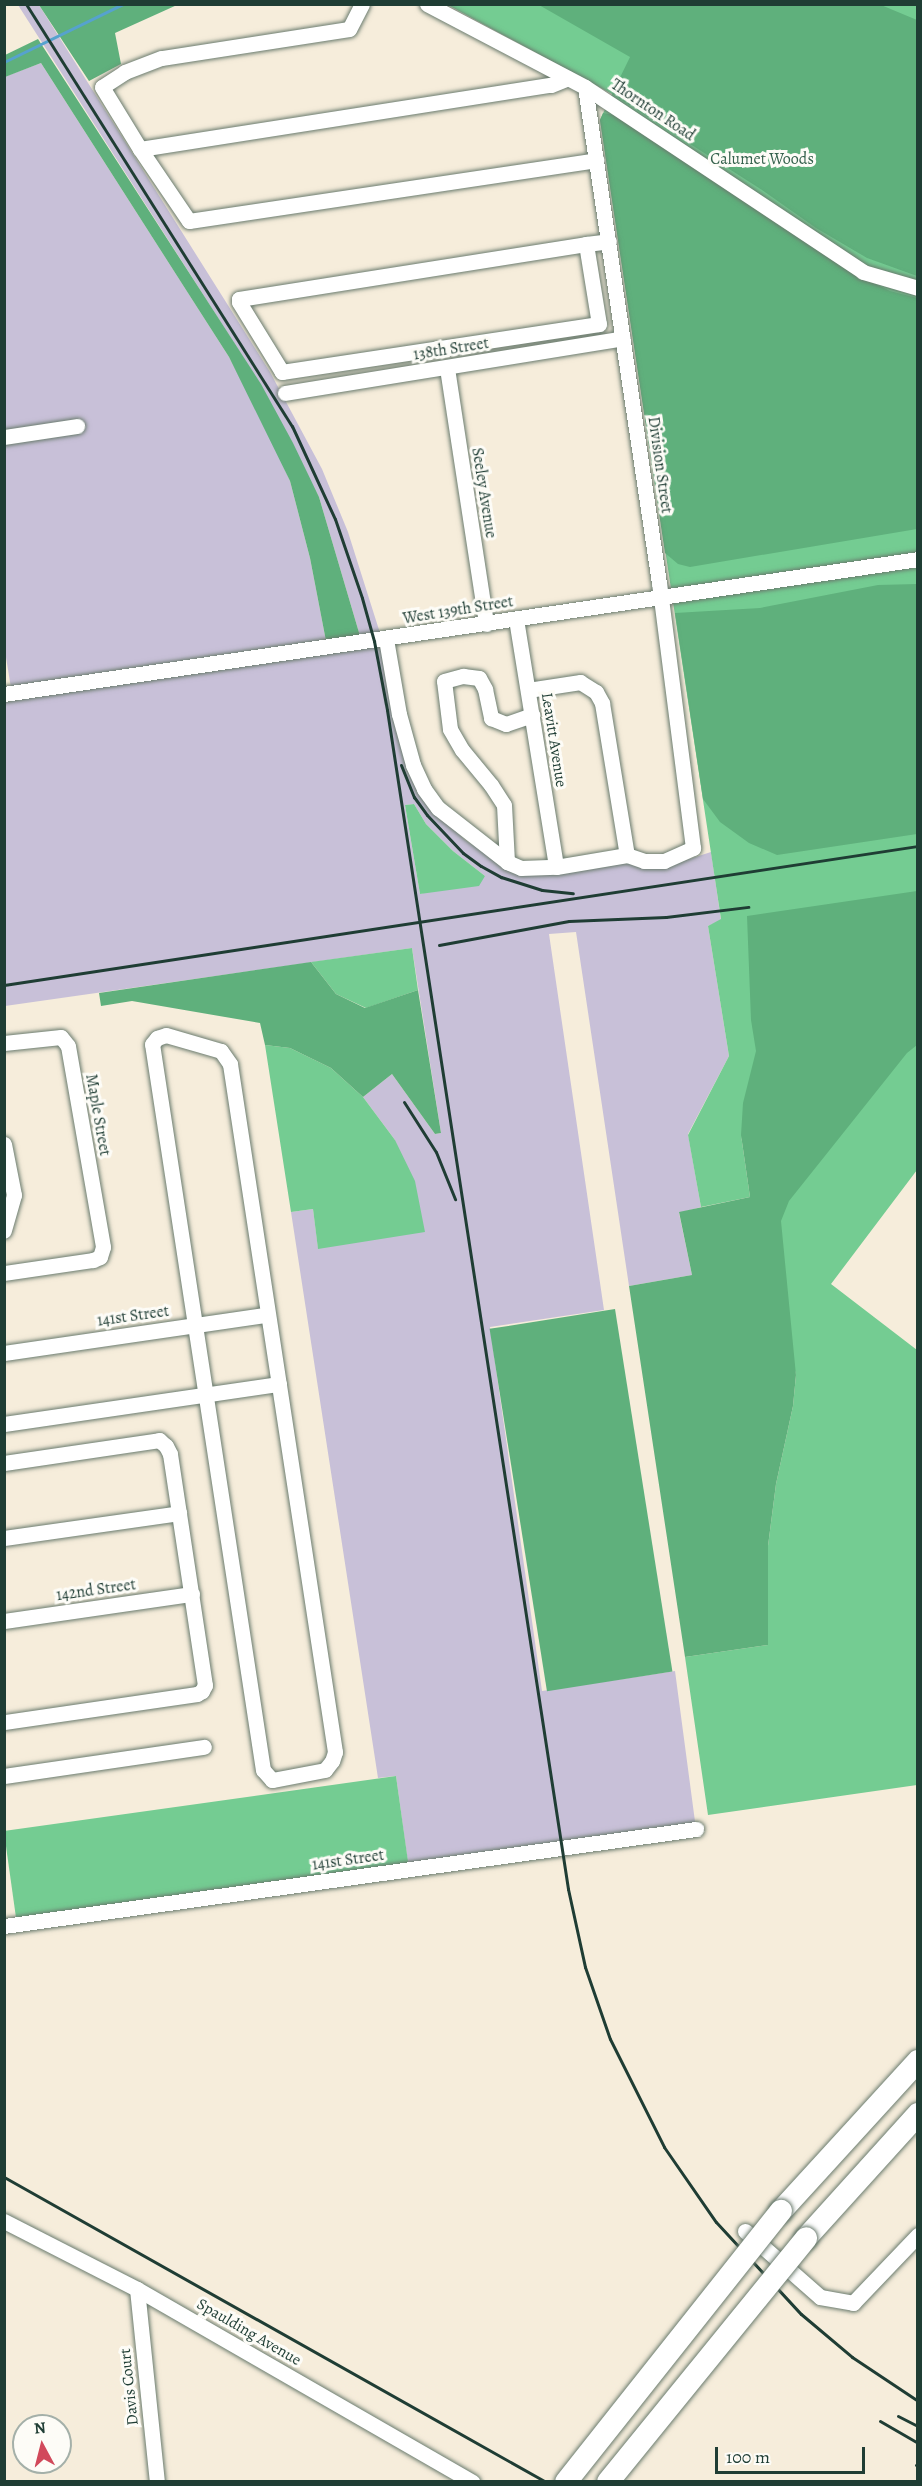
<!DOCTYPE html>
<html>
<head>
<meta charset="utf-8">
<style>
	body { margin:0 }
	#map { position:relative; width:922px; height:2486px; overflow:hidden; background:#f6eddb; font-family:Alegreya,serif }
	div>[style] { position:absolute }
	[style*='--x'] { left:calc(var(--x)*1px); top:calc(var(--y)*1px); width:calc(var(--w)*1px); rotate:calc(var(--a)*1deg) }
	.industrial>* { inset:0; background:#c8c0d8 }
	.green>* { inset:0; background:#74cc92; transform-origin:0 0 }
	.forest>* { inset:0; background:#5fb07c; transform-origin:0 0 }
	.stream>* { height:3px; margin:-1.5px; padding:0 1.5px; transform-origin:1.5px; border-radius:1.5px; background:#56a2ce }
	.roads { filter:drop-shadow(0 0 2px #6a7b6e) drop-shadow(0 0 2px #6a7b6e) }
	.minor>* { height:15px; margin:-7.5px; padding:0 7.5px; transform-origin:7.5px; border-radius:7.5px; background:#fff }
	.highway>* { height:22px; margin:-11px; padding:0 11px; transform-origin:11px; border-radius:11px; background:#fff }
	.rail>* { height:3px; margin:-1.5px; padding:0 1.5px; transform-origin:1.5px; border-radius:1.5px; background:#1f3d34 }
	.bridges { filter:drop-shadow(0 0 2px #6a7b6e) drop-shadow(0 0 2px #6a7b6e) }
	.highway-bridge>* { height:22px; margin:-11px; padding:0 11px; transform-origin:11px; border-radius:11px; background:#fff }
	span { translate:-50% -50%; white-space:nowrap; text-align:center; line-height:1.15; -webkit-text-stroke:6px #fdfcf7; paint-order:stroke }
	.street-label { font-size:16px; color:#1f3d34 }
	.park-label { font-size:16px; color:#34614c }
	.frame { position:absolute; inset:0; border:6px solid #1f3d34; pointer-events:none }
	.north { position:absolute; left:12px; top:2414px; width:60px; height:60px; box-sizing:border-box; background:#fdfcf7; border:2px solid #a4b0a9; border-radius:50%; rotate:353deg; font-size:16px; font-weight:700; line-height:24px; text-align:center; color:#1f3d34 }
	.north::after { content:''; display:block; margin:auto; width:21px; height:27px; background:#d1495b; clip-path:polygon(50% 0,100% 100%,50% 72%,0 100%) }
	.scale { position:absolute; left:715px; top:2447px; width:150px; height:27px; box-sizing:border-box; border:3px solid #1f3d34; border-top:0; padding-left:8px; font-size:18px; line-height:21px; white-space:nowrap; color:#1f3d34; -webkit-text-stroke:4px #fdfcf7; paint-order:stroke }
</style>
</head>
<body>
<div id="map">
	<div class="industrial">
		<div style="clip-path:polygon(18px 5px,39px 5px,270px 372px,322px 469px,348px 532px,380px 633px,360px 636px,319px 497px,261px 385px)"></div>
		<div style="clip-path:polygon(41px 63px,229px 357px,264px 424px,290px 481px,310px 558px,326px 641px,11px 688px,4px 645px,4px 77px)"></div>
		<div style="clip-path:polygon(evenodd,382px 644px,435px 811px,465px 840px,505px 866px,622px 859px,634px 866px,680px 862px,711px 852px,721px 920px,708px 926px,729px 1056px,688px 1134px,701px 1207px,679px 1213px,692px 1275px,629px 1286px,576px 932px,549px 934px,604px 1310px,490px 1327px,542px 1691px,675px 1671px,696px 1829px,409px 1870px,396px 1776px,378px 1778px,291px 1212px,313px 1209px,318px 1248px,395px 1140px,363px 1097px,392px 1074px,435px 1134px,441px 1133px,412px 948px,5px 1006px,5px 702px,382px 644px,414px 804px,426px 824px,453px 851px,485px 876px,420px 894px,405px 805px,414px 804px)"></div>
	</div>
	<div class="green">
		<div style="clip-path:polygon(448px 5px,917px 5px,917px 1170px,831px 1284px,917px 1350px,917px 1785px,708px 1815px,685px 1657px,768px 1645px,768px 1546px,776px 1484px,793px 1406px,796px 1375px,741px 1135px,750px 1197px,701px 1207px,688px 1135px,729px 1056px,708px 926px,721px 919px,600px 120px,612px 94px)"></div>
		<div style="clip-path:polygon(414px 804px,426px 824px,453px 851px,485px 876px,479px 886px,420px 894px,405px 805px)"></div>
		<div style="clip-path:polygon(412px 948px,418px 990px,366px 1008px,336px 994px,311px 962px)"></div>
		<div style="clip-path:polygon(265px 1045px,290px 1048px,331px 1068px,363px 1097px,395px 1140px,415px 1181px,425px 1232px,318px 1249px,313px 1209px,291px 1212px)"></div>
		<div style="left:396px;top:1776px;width:95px;height:396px;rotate:82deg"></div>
	</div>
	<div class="forest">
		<div style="clip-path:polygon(39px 5px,177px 5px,115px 33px,121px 64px,89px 81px)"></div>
		<div style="clip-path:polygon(881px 5px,917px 20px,917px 276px,867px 258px,816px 228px,762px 190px,612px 94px,630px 57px,539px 5px)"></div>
		<div style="clip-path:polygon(38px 39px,261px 384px,293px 443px,319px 497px,360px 636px,326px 641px,310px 558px,290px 481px,229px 357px,188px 293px,41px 63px,5px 77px,5px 55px)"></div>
		<div style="clip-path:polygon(603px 113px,614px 115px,849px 271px,890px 291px,917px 298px,917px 529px,690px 567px,678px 564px,665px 553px,600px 120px)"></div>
		<div style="clip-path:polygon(917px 584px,917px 834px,777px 855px,749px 843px,720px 822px,703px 799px,675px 613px,760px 608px,878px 585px)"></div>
		<div style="clip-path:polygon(917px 891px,917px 1045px,907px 1053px,789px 1201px,781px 1221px,796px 1375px,793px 1406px,776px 1484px,768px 1546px,768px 1645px,685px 1657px,629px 1286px,692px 1275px,679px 1212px,750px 1197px,741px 1135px,743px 1103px,756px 1051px,751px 1020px,747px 916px)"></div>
		<div style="clip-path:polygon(311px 962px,336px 994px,365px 1008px,418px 990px,441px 1133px,435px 1134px,392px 1074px,363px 1097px,331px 1068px,290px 1048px,265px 1045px,260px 1023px,132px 1001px,101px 1006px,99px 993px)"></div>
		<div style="left:615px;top:1309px;width:367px;height:127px;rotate:81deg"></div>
	</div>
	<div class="stream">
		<div style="--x:4;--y:62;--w:132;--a:-26"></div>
	</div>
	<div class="roads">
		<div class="minor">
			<div style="--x:362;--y:4;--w:28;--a:117"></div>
			<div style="--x:349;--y:29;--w:190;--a:171.2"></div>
			<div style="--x:161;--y:58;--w:39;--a:159"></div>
			<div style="--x:125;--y:72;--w:27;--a:147"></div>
			<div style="--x:102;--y:87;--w:73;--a:58.5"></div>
			<div style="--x:140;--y:149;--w:87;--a:55.8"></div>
			<div style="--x:189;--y:221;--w:412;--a:-8.5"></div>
			<div style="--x:427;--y:4;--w:178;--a:27.7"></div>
			<div style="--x:585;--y:87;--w:334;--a:33.6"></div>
			<div style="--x:863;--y:272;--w:57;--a:16.2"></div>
			<div style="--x:140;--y:149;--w:416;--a:-8.9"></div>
			<div style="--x:551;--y:85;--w:18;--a:-22"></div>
			<div style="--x:586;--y:244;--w:81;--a:80.8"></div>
			<div style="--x:599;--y:324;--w:321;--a:171.4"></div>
			<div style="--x:282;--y:372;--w:82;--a:-121.6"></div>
			<div style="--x:239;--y:302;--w:3;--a:-90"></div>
			<div style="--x:239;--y:299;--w:351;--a:-9"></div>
			<div style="--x:586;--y:244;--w:23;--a:-7"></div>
			<div style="--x:447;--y:368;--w:259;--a:81.3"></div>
			<div style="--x:285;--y:393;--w:342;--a:-9.2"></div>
			<div style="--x:4;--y:437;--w:74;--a:-8.6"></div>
			<div style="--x:516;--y:619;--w:251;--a:80.8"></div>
			<div style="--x:386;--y:639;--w:76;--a:80.2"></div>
			<div style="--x:399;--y:714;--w:53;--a:74.6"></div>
			<div style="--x:413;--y:765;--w:26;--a:65"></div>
			<div style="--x:424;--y:789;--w:24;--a:54"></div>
			<div style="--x:438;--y:808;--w:88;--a:38"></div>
			<div style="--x:507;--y:862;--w:15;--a:23"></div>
			<div style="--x:521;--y:868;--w:35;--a:-2"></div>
			<div style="--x:556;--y:867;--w:72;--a:-9.6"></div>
			<div style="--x:627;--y:855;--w:18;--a:19"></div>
			<div style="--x:644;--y:861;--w:20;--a:0"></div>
			<div style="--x:664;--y:861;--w:32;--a:-24"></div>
			<div style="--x:693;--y:848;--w:267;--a:-97.3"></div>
			<div style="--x:659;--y:583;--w:501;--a:-98.49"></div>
			<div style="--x:528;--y:690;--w:53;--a:-8.7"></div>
			<div style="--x:580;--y:682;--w:19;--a:32"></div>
			<div style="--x:596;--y:692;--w:13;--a:61"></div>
			<div style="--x:602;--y:703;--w:154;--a:80.7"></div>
			<div style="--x:4;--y:694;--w:924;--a:-8.4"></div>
			<div style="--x:507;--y:862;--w:57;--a:-93"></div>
			<div style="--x:504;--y:805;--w:24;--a:-123"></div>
			<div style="--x:491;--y:785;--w:45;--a:-129.6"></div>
			<div style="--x:462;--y:750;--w:24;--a:-120"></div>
			<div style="--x:450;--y:729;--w:48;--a:-97.1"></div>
			<div style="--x:444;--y:681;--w:20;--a:-15"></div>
			<div style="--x:463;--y:676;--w:16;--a:7"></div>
			<div style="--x:479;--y:678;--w:13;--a:61"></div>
			<div style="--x:485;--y:689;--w:30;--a:78"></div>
			<div style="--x:491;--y:718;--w:16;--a:22"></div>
			<div style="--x:506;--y:724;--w:28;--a:-19"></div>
			<div style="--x:166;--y:1035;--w:57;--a:16.2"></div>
			<div style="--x:221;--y:1051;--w:16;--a:55"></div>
			<div style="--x:230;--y:1064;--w:696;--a:81.32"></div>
			<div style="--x:335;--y:1752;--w:9;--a:108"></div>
			<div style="--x:332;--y:1761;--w:11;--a:128"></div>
			<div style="--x:325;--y:1770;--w:54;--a:169.3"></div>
			<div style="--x:272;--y:1780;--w:13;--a:-132"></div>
			<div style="--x:263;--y:1770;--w:734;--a:-98.69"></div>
			<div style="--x:152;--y:1044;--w:8;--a:-50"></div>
			<div style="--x:157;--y:1038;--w:9;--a:-18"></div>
			<div style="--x:4;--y:1043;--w:57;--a:-6"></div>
			<div style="--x:61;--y:1037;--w:11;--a:52"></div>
			<div style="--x:68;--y:1046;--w:204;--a:80.1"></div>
			<div style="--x:103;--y:1247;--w:10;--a:107"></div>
			<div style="--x:100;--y:1257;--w:8;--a:157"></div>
			<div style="--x:93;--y:1260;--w:90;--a:171.7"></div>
			<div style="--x:4;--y:1144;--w:52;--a:78.9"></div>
			<div style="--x:14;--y:1195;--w:37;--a:106"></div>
			<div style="--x:4;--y:1353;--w:265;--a:-8.3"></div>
			<div style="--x:4;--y:1424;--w:278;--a:-8.3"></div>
			<div style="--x:4;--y:1463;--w:157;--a:-8.4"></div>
			<div style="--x:159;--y:1440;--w:9;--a:41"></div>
			<div style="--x:166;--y:1446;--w:9;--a:63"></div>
			<div style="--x:170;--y:1454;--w:234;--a:81.4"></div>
			<div style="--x:205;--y:1685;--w:7;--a:117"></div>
			<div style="--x:202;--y:1691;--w:6;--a:149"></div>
			<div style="--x:197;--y:1694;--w:195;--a:171.7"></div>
			<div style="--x:4;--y:1538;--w:177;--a:-8.1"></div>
			<div style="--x:4;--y:1621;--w:190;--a:-8.2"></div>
			<div style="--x:4;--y:1776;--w:202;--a:-8.3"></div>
			<div style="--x:4;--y:1926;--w:699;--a:-7.98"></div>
			<div style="--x:4;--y:2221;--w:149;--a:27.1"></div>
			<div style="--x:137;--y:2289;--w:387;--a:29.9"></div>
			<div style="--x:745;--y:2231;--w:100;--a:41.3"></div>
			<div style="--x:820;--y:2297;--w:34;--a:10"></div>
			<div style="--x:853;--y:2303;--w:94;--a:-46.3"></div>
			<div style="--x:137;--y:2289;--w:194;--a:84.1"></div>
		</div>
		<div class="highway">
			<div style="--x:781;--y:2211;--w:203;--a:-47.6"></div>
			<div style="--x:806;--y:2238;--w:167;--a:-47.9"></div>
		</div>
	</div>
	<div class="rail">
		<div style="--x:26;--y:4;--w:499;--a:57.8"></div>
		<div style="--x:292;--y:426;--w:102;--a:65.2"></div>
		<div style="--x:335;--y:519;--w:83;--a:71.1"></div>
		<div style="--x:362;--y:598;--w:45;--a:74.4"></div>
		<div style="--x:374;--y:641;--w:70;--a:79.3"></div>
		<div style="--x:387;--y:710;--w:1193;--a:81.27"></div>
		<div style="--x:568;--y:1889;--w:80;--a:77.7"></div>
		<div style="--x:585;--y:1967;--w:76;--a:70.9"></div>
		<div style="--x:610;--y:2039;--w:121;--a:63.4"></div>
		<div style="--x:664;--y:2147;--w:91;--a:55.3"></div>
		<div style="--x:716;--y:2222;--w:125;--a:47.3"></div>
		<div style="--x:801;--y:2314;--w:67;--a:40.1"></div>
		<div style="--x:852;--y:2357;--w:79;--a:33.7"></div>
		<div style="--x:401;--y:765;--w:35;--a:68"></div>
		<div style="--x:414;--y:797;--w:22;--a:54"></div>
		<div style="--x:427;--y:815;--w:52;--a:46.5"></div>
		<div style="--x:463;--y:853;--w:22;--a:36"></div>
		<div style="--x:481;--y:866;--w:23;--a:29"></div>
		<div style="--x:501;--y:877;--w:43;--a:17.6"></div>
		<div style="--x:542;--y:890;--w:31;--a:6"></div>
		<div style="--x:439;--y:945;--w:132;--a:-10.5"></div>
		<div style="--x:569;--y:921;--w:97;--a:-2.4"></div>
		<div style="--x:666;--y:917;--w:83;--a:-7"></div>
		<div style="--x:4;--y:985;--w:925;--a:-8.65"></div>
		<div style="--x:404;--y:1102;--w:59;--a:57.4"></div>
		<div style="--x:436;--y:1152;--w:51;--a:68"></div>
		<div style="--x:4;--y:2177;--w:622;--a:29.37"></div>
		<div style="--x:898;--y:2416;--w:22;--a:27"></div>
		<div style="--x:880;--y:2421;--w:44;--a:30.1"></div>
		<div style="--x:916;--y:2465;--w:2;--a:27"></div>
	</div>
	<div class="bridges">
		<div class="highway-bridge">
			<div style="--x:566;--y:2482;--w:346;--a:-51.6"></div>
			<div style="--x:608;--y:2482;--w:314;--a:-50.9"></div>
		</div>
	</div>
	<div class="street-label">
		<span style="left:653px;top:110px;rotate:34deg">Thornton Road</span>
		<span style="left:451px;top:349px;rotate:-9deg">138th Street</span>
		<span style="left:660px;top:465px;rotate:82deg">Division Street</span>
		<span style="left:484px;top:493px;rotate:81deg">Seeley Avenue</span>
		<span style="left:458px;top:610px;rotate:-9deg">West 139th Street</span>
		<span style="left:554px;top:740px;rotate:81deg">Leavitt Avenue</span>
		<span style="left:98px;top:1115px;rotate:80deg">Maple Street</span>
		<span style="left:133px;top:1316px;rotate:-8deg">141st Street</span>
		<span style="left:96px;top:1590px;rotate:-8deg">142nd Street</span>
		<span style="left:348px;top:1860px;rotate:-8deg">141st Street</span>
		<span style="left:249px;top:2332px;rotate:30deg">Spaulding Avenue</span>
		<span style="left:129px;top:2387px;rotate:-96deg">Davis Court</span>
	</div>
	<div class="park-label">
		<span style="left:762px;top:159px">Calumet Woods</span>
	</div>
	<div class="frame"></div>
	<div class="north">N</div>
	<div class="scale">100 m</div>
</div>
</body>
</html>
